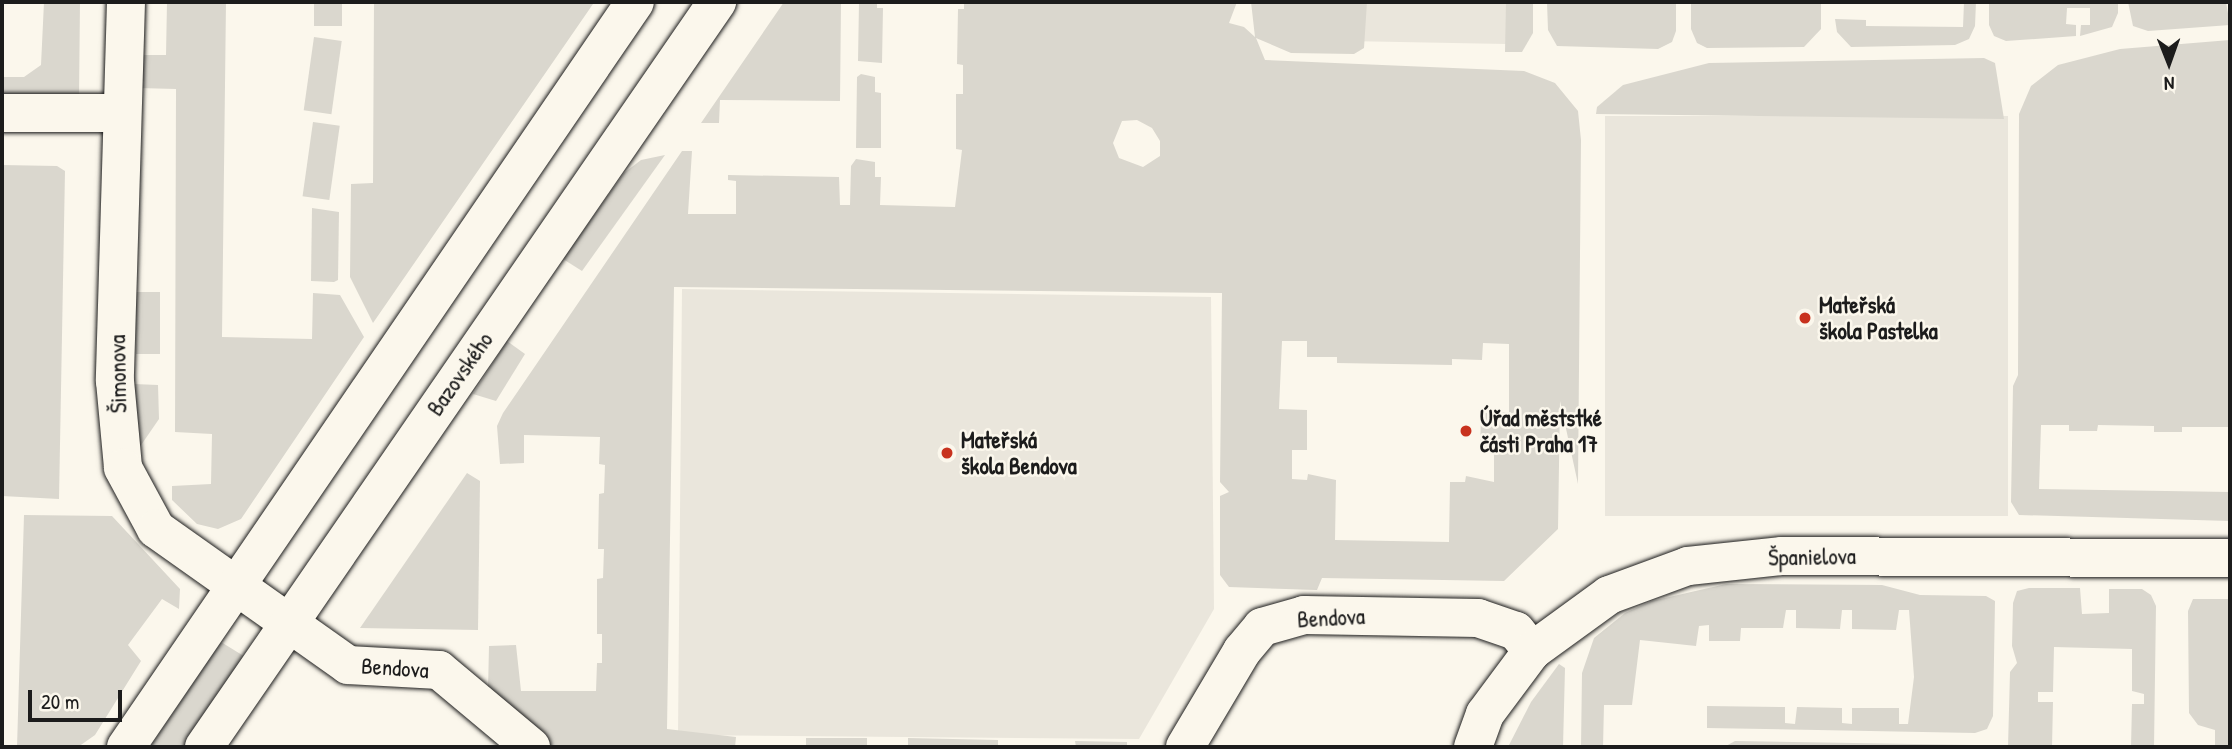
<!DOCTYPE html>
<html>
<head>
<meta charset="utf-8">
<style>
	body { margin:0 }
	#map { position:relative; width:2232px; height:749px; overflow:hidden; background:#fbf7ec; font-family:"Patrick Hand",sans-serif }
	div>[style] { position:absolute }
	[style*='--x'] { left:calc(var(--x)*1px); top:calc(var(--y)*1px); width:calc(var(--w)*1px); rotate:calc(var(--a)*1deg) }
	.built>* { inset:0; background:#eae6dc; transform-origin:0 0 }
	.green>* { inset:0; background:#dad7ce; transform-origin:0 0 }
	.roads { filter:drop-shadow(0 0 2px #1c1c1c) drop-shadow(0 0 2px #1c1c1c) }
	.minor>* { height:38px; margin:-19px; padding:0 19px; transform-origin:19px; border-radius:19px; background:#fbf7ec }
	.dots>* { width:19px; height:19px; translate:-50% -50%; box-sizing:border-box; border:4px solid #fbf7ec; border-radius:50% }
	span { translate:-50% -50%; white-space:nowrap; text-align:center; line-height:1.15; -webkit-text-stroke:5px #fbf7ec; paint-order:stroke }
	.poi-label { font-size:23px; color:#1c1c1c; font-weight:700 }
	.left { translate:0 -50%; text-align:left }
	.street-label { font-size:23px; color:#1c1c1c }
	.frame { position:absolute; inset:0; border:4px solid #1c1c1c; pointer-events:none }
	.north { position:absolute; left:2134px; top:28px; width:70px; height:70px; -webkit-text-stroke:5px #fbf7ec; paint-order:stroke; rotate:179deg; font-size:19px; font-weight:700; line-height:28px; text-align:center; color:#1c1c1c }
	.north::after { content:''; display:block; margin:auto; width:24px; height:32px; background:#1c1c1c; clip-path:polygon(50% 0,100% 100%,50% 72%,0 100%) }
	.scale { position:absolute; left:28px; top:690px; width:94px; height:32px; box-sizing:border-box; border:4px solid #1c1c1c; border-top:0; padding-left:9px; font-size:21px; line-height:24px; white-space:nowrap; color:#1c1c1c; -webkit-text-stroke:5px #fbf7ec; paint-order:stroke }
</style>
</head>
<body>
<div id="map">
	<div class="built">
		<div style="clip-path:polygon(1266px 2px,1507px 2px,1506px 44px,1294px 40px)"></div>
		<div style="left:1605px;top:116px;width:403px;height:400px"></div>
		<div style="clip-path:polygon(682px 289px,1211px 297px,1214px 609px,1139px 739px,678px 735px)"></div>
	</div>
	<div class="green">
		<div style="clip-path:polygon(44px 2px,80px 2px,79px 97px,2px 96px,2px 77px,24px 77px,41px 65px)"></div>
		<div style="clip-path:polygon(167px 2px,226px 2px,222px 337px,312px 339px,313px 293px,340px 295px,364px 337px,241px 519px,218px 529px,197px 524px,172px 500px,172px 486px,211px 484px,212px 434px,175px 432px,176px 89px,138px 88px,139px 55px,166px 55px)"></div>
		<div style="left:314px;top:2px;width:28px;height:24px"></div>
		<div style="clip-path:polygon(374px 2px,593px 4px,373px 323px,350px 277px,351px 184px,373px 183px)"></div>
		<div style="clip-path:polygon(784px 2px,841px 2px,840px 101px,720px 100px,719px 123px,701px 123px)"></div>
		<div style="clip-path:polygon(859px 2px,877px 2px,877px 8px,883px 8px,882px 63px,858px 61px)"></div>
		<div style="clip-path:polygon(evenodd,964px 2px,1237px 2px,1229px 23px,1244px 27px,1255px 37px,1251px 2px,1367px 2px,1364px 48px,1354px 54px,1291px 53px,1256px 38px,1265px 60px,1524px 71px,1555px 83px,1578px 111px,1581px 140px,1578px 484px,1560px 401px,1558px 529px,1504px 581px,1322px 578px,1317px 590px,1229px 587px,1220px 575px,1220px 496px,1229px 492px,1220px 482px,1222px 293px,674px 287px,667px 729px,736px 737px,735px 747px,549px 747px,488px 690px,489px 646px,516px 645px,521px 691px,596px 691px,597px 663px,602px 663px,602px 634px,597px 634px,597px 579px,603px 578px,604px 549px,598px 549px,599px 494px,604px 493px,605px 465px,599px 464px,600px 437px,524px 435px,524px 463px,500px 464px,497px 426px,503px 413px,682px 151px,692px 151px,688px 214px,736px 214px,736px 181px,728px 180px,728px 175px,839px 177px,840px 205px,850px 205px,851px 166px,856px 159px,875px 162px,875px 177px,881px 177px,880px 205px,955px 207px,962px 150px,956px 149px,956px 94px,963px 94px,963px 65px,957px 64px,958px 9px,964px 9px,964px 2px,1137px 120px,1152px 128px,1160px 141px,1160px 156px,1143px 167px,1119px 158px,1113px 143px,1122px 121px,1137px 120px,964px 2px,1282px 341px,1307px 341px,1307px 357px,1337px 357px,1337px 363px,1452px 365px,1452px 359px,1482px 360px,1483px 343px,1509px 344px,1509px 412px,1481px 413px,1480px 452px,1494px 452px,1494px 482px,1466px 476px,1465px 482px,1450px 482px,1449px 542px,1335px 540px,1336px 480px,1308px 474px,1307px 480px,1292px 479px,1292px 450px,1307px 450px,1307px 410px,1279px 409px,1282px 341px)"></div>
		<div style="clip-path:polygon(1506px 2px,1533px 2px,1533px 33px,1522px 52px,1505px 52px)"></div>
		<div style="clip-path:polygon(1547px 2px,1676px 2px,1676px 31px,1672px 42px,1658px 49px,1557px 46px,1548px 30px)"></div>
		<div style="clip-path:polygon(1691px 2px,1821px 2px,1821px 29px,1804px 47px,1707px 48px,1697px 43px,1691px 29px)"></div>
		<div style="clip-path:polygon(1964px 2px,1976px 2px,1975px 26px,1969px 39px,1955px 45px,1851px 47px,1837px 32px,1835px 19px,1866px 20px,1866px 26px,1963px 27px)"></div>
		<div style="clip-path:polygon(1989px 2px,2118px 2px,2118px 13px,2112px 27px,2080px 36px,2081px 25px,2090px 25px,2090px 8px,2067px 8px,2066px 24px,2076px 25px,2076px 36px,2006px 41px,1994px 36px,1989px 25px)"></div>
		<div style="clip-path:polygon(2128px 2px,2226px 2px,2230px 25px,2148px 31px,2133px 26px)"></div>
		<div style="left:314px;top:37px;width:28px;height:74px;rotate:8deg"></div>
		<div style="clip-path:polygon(2230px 40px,2230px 427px,2182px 427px,2182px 432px,2154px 432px,2154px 426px,2098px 425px,2097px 431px,2069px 431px,2069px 425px,2041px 425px,2039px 489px,2230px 492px,2230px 521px,2019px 515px,2011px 502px,2013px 386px,2018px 375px,2019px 114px,2031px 86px,2058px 65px,2120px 49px)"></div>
		<div style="clip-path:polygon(1984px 58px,1995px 63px,2004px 119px,1596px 114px,1597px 107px,1623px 85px,1709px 63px)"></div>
		<div style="clip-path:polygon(861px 74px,875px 77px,875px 92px,881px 93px,881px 148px,856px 148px,857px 77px)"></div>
		<div style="left:313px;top:122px;width:27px;height:75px;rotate:8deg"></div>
		<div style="clip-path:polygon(665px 155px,582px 271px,563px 259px,624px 173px,641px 160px)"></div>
		<div style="clip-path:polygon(2px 165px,57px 166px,65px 171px,59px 499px,2px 496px)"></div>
		<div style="clip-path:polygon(312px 208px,339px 212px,338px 280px,334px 282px,311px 281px)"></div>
		<div style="left:136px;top:292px;width:24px;height:62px"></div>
		<div style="clip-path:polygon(507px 341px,525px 354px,496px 401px,473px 394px)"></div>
		<div style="clip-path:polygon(134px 384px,158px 385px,159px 419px,137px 451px)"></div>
		<div style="clip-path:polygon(467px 473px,480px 481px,478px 630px,360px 628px)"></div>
		<div style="clip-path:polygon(24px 515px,112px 516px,180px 589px,179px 609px,162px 599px,128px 645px,141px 661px,95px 735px,78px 747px,17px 747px)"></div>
		<div style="clip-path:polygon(1726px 584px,1882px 585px,1920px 595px,1986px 596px,1995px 601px,1993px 716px,1987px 729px,1975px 733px,1707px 728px,1707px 706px,1785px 707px,1785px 723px,1795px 724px,1797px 707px,1842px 708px,1842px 723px,1852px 724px,1852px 708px,1899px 708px,1899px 724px,1908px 724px,1914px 677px,1909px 610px,1899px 610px,1896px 630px,1852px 629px,1852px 610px,1842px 610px,1840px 629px,1796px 628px,1796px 610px,1786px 610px,1783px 628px,1741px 628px,1740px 641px,1709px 641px,1709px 625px,1699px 626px,1696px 646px,1640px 640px,1632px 705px,1604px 705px,1603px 747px,1581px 747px,1582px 673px,1594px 638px,1625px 613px,1652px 601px)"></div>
		<div style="clip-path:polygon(2029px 588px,2080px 588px,2082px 614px,2109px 613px,2109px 589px,2142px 589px,2151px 595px,2156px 606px,2154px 747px,2131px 747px,2132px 704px,2144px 704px,2144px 694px,2132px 691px,2132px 649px,2054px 647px,2053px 692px,2038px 692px,2038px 702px,2053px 702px,2052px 747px,2008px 747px,2010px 672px,2017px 663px,2012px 646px,2013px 603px,2017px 591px)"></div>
		<div style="clip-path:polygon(2193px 599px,2230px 599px,2230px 747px,2215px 747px,2215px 730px,2198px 725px,2189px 713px,2188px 611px)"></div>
		<div style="clip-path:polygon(221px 642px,247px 658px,187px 747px,150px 747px)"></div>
		<div style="clip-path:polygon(1559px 664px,1565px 668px,1563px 747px,1508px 747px,1531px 702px)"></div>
		<div style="left:806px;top:738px;width:61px;height:9px"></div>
		<div style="clip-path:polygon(908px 738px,998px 740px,998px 747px,908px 747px)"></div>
		<div style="clip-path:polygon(1075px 741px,1127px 742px,1127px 747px,1076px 747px)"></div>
		<div style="clip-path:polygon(1735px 741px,1975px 745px,1981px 747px,1724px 747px)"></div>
	</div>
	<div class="roads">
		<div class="minor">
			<div style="--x:126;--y:2;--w:379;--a:91.7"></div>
			<div style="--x:115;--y:381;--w:87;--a:84.7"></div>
			<div style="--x:123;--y:468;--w:69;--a:61.6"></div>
			<div style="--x:156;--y:529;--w:235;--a:35.3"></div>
			<div style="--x:348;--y:665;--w:91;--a:3.1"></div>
			<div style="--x:439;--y:670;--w:120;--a:39.9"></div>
			<div style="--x:2;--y:113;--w:120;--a:0"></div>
			<div style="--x:126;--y:747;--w:902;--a:-55.66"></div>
			<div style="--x:204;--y:747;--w:905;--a:-55.45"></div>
			<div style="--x:1185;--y:747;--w:112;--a:-59.3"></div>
			<div style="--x:1242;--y:651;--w:31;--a:-50"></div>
			<div style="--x:1262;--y:627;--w:44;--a:-15.9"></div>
			<div style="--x:1304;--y:615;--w:174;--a:1"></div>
			<div style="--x:1478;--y:618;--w:40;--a:18.9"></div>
			<div style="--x:1516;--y:631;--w:26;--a:51"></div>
			<div style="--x:1473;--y:747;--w:35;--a:-70"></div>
			<div style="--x:1485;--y:714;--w:79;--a:-53.3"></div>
			<div style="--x:1532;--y:651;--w:95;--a:-36"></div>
			<div style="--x:1609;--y:595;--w:84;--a:-20.2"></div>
			<div style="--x:1688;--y:566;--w:95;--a:-6.1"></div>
			<div style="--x:1782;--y:556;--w:448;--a:0.3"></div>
		</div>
	</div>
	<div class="dots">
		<div style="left:1805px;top:318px;background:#c8321e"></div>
		<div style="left:1466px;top:431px;background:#c8321e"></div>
		<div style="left:947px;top:453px;background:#c8321e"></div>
	</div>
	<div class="poi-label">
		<span class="left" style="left:1819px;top:318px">Mateřská<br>škola Pastelka</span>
		<span class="left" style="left:1480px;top:431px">Úřad měststké<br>části Praha 17</span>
		<span class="left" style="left:961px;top:453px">Mateřská<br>škola Bendova</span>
	</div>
	<div class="street-label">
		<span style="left:118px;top:374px;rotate:-91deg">Šimonova</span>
		<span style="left:460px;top:374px;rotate:-55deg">Bazovského</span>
		<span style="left:1812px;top:557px;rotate:-1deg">Španielova</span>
		<span style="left:1331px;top:618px;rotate:-3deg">Bendova</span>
		<span style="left:395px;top:668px;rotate:4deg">Bendova</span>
	</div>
	<div class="frame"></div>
	<div class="north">N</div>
	<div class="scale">20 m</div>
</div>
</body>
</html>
